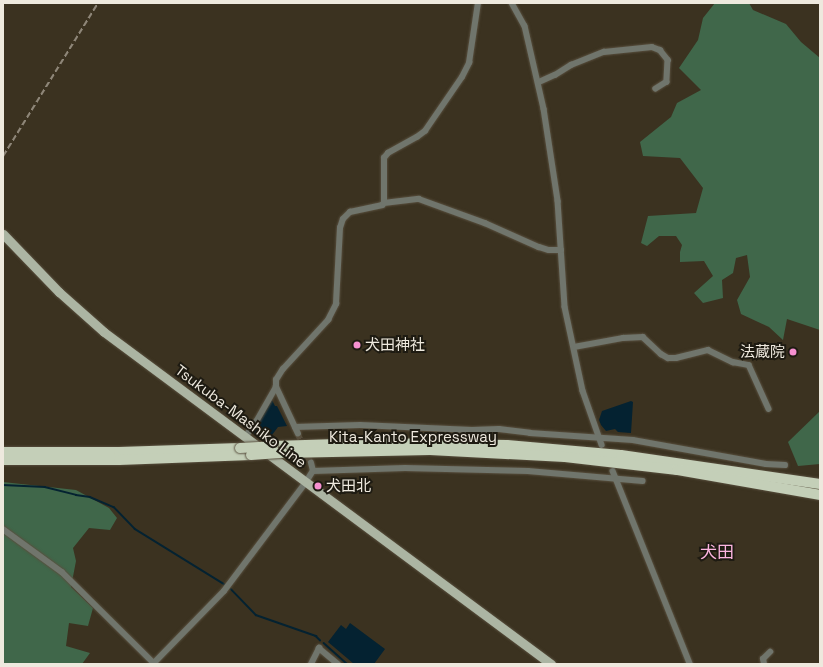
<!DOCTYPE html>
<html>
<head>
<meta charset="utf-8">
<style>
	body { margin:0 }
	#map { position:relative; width:823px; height:667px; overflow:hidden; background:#3b3220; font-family:"Space Grotesk","Noto Sans JP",sans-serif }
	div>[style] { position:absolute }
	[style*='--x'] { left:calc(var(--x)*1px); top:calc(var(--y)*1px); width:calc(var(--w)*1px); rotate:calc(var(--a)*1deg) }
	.green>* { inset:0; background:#40674a }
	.water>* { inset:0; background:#042231 }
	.stream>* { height:1.5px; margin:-0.75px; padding:0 0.75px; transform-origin:0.75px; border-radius:0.75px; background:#042231 }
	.minor-tunnel>* { height:5.5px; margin-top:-2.75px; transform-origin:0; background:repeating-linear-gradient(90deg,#564d3c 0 5.5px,transparent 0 8.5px) }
	.roads { filter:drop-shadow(0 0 1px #584f3e) drop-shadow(0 0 1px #584f3e) }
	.minor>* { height:5.5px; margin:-2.75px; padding:0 2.75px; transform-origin:2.75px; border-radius:2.75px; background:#70756c }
	.primary>* { height:9px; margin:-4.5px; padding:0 4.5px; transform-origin:4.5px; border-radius:4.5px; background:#acb5a3 }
	.motorway>* { height:10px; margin:-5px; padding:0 5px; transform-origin:5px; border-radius:5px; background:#c4cfb8 }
	.rail>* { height:1.5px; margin-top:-0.75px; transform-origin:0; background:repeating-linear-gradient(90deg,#8e8678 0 6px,transparent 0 9px) }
	.bridges { filter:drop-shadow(0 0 1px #584f3e) drop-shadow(0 0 1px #584f3e) }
	.motorway-bridge>* { height:10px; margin:-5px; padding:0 5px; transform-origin:5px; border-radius:5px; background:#c4cfb8 }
	.dots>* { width:11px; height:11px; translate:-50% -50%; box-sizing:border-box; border:2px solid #1e1b12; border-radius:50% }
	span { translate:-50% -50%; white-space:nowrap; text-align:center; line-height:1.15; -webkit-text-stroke:4px #1e1b12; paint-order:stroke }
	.poi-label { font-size:15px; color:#eee9de }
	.left { translate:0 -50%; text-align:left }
	.right { translate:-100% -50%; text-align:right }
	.street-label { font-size:15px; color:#eee9de }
	.quarter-label { font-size:17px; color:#fcb4df }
	.frame { position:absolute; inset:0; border:4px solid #eee9de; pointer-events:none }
</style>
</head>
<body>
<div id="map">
	<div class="green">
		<div style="clip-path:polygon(715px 3px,749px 3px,753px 10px,786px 24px,801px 42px,820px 58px,820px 330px,787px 319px,783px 340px,769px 327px,741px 314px,737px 300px,750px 277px,747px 255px,736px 258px,733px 273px,722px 280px,723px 298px,703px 303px,694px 293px,713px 276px,704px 261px,680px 262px,680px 252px,682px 245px,676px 236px,659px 236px,647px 246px,641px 243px,648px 216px,696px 213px,703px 188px,680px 158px,643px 156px,640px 142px,671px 117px,677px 103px,701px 90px,679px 68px,698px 40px,703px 18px)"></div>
		<div style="clip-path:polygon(820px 411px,820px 464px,798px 466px,788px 442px)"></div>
		<div style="clip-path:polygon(3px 482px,76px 490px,109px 508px,117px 518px,110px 530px,89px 528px,73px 548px,76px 561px,71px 587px,93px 608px,88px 626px,69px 623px,66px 646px,90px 653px,82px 664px,3px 664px)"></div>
	</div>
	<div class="water">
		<div style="clip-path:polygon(272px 400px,275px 406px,277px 406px,287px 426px,278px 427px,269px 439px,261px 440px,252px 432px)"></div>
		<div style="clip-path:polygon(631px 401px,633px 402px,631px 433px,618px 432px,615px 429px,606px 431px,601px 425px,599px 420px,602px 411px)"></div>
		<div style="clip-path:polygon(350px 623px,385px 649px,374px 664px,354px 664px,328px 642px,341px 625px,346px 629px)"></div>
	</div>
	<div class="stream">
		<div style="--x:3;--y:485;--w:42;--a:2.7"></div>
		<div style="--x:45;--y:487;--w:32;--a:14"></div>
		<div style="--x:76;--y:495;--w:14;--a:8"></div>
		<div style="--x:90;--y:497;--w:26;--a:23"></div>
		<div style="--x:114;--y:507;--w:30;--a:46"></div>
		<div style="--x:135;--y:529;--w:105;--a:31.7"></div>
		<div style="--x:231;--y:589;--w:36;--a:46"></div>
		<div style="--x:256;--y:615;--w:64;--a:19.3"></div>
		<div style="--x:316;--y:636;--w:6;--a:45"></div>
		<div style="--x:324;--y:643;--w:31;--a:42"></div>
	</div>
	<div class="minor-tunnel">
		<div style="--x:298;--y:434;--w:32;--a:66"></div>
	</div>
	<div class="roads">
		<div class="minor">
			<div style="--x:512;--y:3;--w:26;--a:61"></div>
			<div style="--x:525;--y:26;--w:85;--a:77.1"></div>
			<div style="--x:544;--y:109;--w:93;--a:81.3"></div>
			<div style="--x:558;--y:201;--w:106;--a:86.2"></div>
			<div style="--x:565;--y:307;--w:86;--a:77.9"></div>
			<div style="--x:583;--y:391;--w:57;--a:70.6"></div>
			<div style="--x:539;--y:82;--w:17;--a:-24"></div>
			<div style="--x:555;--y:75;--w:19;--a:-32"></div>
			<div style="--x:571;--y:65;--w:35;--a:-22"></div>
			<div style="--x:604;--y:52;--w:48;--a:-5.9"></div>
			<div style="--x:652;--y:47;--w:9;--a:21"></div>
			<div style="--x:660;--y:50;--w:13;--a:51"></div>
			<div style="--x:668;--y:60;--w:22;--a:93"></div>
			<div style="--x:667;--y:82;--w:13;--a:148"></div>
			<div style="--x:384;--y:203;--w:45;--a:-90"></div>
			<div style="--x:384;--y:158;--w:6;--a:-51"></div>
			<div style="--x:388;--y:153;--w:33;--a:-29"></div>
			<div style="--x:417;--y:137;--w:10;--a:-37"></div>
			<div style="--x:425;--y:131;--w:65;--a:-55.6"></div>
			<div style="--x:462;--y:77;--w:16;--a:-63"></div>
			<div style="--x:469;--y:63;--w:61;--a:-81.5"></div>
			<div style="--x:574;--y:347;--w:50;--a:-10.4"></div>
			<div style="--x:623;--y:338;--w:20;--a:-3"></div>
			<div style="--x:643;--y:337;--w:25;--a:43"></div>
			<div style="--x:661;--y:354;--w:8;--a:30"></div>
			<div style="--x:668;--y:358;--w:8;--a:0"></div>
			<div style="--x:676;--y:358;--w:33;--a:-14"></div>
			<div style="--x:708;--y:350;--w:28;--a:26"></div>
			<div style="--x:733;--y:362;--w:16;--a:11"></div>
			<div style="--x:749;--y:365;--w:48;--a:65.6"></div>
			<div style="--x:295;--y:427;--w:65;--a:-1.8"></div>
			<div style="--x:360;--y:425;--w:112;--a:2.6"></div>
			<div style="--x:472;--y:430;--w:27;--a:-2"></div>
			<div style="--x:499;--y:429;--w:31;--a:7"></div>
			<div style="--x:530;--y:433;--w:103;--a:3.9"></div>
			<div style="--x:633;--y:440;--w:135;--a:10.2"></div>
			<div style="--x:766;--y:464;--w:19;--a:3"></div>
			<div style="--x:298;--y:434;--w:52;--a:-115.1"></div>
			<div style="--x:276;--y:387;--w:7;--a:-90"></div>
			<div style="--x:276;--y:380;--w:13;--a:-58"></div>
			<div style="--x:283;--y:369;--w:67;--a:-47.4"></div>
			<div style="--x:328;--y:320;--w:18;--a:-63"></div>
			<div style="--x:336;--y:304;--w:76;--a:-87"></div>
			<div style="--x:340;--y:228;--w:9;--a:-72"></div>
			<div style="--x:343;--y:219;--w:10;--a:-45"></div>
			<div style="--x:350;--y:212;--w:33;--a:-12"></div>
			<div style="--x:382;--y:205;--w:3;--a:-45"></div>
			<div style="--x:384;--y:203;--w:35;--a:-7"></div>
			<div style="--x:419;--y:199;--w:70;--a:20"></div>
			<div style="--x:485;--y:223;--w:59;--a:24"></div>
			<div style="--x:539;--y:247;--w:10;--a:17"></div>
			<div style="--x:549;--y:250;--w:12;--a:0"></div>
			<div style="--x:245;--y:437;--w:19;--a:-54"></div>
			<div style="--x:256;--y:422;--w:40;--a:-60.3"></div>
			<div style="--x:313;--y:471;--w:92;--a:-1.9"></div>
			<div style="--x:405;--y:468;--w:123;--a:1.4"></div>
			<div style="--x:528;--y:471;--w:115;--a:5"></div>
			<div style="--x:613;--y:471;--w:208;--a:68.2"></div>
			<div style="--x:3;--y:529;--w:73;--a:36.1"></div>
			<div style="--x:62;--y:572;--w:129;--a:44.7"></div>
			<div style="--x:154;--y:663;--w:100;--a:-45.8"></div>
			<div style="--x:224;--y:591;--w:136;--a:-53"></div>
			<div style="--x:306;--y:482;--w:13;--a:-58"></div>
			<div style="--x:313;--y:471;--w:8;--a:-104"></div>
			<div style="--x:311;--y:664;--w:18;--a:-63"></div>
			<div style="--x:319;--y:648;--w:25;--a:40"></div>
			<div style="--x:764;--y:664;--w:5;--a:-101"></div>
			<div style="--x:763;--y:659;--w:10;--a:-45"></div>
		</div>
		<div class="primary">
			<div style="--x:3;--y:234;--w:81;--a:46"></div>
			<div style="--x:59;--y:292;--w:60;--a:41.6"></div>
			<div style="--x:104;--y:332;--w:557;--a:36.6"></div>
		</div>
		<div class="motorway">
			<div style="--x:273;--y:446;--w:98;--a:-1.8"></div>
			<div style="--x:371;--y:443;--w:136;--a:0.8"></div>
			<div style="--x:507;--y:445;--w:114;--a:5"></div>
			<div style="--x:621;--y:455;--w:201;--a:8.3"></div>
			<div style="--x:3;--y:452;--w:116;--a:0"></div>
			<div style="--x:119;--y:452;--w:121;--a:-1.9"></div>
			<div style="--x:283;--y:453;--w:147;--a:-1.2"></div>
			<div style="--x:430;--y:450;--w:135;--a:3"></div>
			<div style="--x:565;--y:457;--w:113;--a:6.6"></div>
			<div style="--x:677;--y:470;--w:145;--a:9.9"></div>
			<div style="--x:3;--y:460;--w:116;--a:0"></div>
			<div style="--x:119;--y:460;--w:132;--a:-2.2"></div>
		</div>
	</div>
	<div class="rail">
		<div style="--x:3;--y:156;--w:180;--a:-58.2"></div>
	</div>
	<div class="bridges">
		<div class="motorway-bridge">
			<div style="--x:240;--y:448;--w:33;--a:-3"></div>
			<div style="--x:251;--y:455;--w:32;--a:-4"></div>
		</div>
	</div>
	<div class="dots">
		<div style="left:357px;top:345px;background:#f690d0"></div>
		<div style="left:793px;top:352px;background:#f690d0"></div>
		<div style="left:318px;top:486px;background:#f690d0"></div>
	</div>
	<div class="poi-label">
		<span class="left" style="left:365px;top:345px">犬田神社</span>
		<span class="right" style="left:785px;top:352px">法蔵院</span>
		<span class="left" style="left:326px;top:486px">犬田北</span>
	</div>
	<div class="street-label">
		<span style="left:241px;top:416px;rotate:37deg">Tsukuba-Mashiko Line</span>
		<span style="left:413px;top:437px">Kita-Kanto Expressway</span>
	</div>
	<div class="quarter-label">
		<span style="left:717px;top:553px">犬田</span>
	</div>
	<div class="frame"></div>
</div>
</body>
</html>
